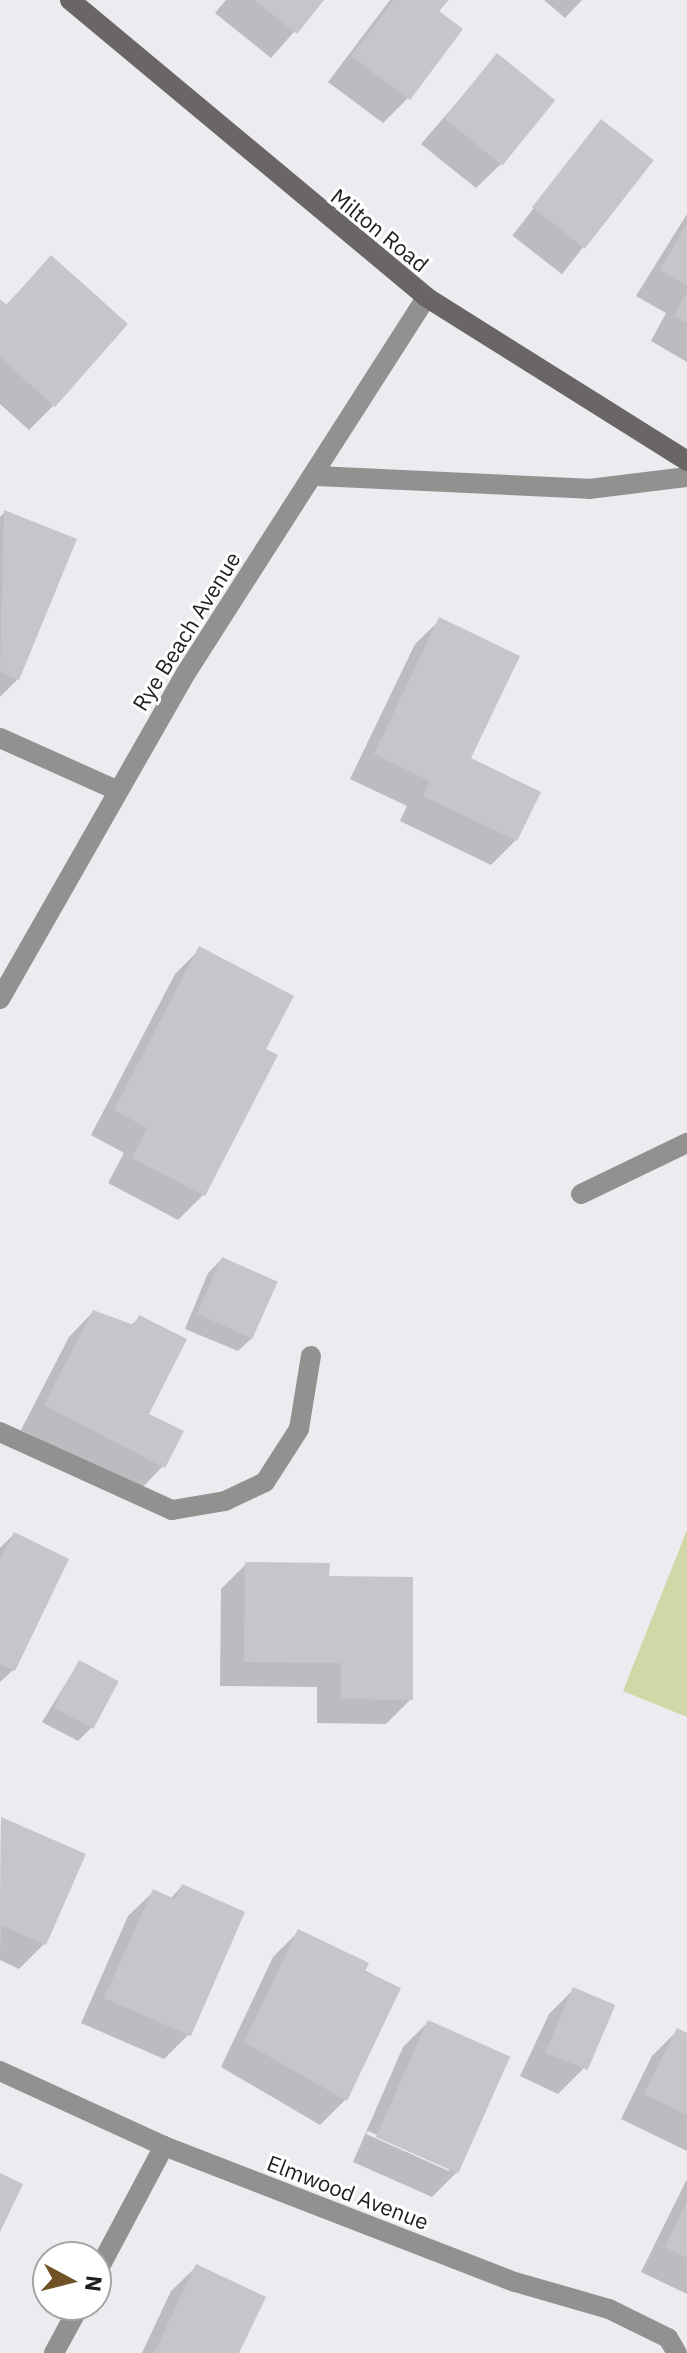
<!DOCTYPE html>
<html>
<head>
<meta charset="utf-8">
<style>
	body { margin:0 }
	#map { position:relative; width:687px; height:2353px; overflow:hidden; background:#ebebf0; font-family:"IBM Plex Sans",sans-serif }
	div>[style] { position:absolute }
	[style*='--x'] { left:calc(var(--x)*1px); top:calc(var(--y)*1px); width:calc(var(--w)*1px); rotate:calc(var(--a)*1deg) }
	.green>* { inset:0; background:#d2d7a7 }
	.shadow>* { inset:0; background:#0003; transform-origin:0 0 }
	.building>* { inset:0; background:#c5c5ca; transform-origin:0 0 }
	.lane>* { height:20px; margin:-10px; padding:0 10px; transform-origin:10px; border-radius:10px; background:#939190 }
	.street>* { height:20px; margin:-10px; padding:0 10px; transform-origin:10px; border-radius:10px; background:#939190 }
	.secondary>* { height:20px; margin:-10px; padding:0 10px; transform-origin:10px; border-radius:10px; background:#696665 }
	span { translate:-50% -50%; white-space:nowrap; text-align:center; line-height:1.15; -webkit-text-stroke:6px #fff; paint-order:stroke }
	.street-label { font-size:22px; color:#1e1e20 }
	.north { position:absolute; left:32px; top:2241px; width:80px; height:80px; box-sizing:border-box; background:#fff; border:2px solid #a5a5a6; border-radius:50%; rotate:97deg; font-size:22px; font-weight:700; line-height:32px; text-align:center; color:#1e1e20 }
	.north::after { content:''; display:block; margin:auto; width:28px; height:36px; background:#705227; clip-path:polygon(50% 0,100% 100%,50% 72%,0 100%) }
</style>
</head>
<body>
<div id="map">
	<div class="green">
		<div style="clip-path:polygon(687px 1530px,687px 1717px,623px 1691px)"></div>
	</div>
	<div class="shadow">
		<div style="clip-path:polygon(226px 0,322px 0,271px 58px,215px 13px)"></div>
		<div style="clip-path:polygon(390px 0,444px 0,408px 98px,383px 123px,328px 82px)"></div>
		<div style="clip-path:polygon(544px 0,582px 0,565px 18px)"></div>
		<div style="clip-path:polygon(497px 56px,501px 164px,476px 188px,421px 144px)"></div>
		<div style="left:601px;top:122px;width:63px;height:144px;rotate:38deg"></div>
		<div style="clip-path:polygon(687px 214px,687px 362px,651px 341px,666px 313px,636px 296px)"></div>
		<div style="clip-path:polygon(51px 257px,54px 405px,29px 430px,0 404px,0 301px,5px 306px)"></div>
		<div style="clip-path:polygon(5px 512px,18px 679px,0 697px,0 517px)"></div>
		<div style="clip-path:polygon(440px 620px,468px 759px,516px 840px,491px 865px,400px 821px,407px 806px,350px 779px,415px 644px)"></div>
		<div style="clip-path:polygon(200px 949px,264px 1050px,203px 1195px,178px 1220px,108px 1183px,124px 1153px,91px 1135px,175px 974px)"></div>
		<div style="clip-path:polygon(222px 1259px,253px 1337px,238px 1351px,185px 1329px,208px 1273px)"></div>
		<div style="clip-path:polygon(93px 1312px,130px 1326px,140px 1317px,147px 1415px,163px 1466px,139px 1491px,21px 1430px,69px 1337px)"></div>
		<div style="clip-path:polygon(14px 1534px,13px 1670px,0 1682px,0 1548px)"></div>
		<div style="clip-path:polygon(246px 1564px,327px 1578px,411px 1699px,386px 1724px,317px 1723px,317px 1687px,220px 1686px,221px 1589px)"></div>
		<div style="clip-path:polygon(79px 1662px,92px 1727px,78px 1741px,42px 1722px)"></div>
		<div style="clip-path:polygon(1px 1820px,44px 1944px,19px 1969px,0 1960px)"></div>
		<div style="clip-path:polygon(182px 1886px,189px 2034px,164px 2059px,81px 2023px,128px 1916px,153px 1892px,170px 1899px)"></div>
		<div style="clip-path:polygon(298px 1932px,398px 1989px,345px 2100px,320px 2125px,221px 2067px,273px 1957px)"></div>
		<div style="clip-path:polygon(574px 1989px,583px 2069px,558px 2094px,520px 2076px,549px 2014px)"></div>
		<div style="clip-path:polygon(evenodd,428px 2022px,457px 2172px,432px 2197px,353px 2162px,403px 2047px,428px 2022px,368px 2131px,449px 2167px,449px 2171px,366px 2134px,368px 2131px)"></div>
		<div style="clip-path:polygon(677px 2031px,687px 2036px,687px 2151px,621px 2119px,652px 2056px)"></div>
		<div style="clip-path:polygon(687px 2179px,687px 2294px,641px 2272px)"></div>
		<div style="clip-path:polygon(196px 2267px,237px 2353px,142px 2353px,171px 2291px)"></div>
	</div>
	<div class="building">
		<div style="clip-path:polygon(254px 0,324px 0,297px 34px)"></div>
		<div style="clip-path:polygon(394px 0,449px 0,439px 11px,463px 29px,410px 100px,351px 56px)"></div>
		<div style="left:497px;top:53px;width:75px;height:84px;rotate:39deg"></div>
		<div style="left:601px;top:119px;width:67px;height:112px;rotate:38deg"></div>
		<div style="clip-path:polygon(687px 223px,687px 286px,660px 270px)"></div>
		<div style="clip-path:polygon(51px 255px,128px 324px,55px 407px,0 357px,0 299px,7px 305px)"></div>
		<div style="clip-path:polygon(687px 292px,687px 323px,674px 316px)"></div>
		<div style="clip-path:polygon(4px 510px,77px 539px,19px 680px,0 672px)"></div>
		<div style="clip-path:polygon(439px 617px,520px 656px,471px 758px,541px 792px,517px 841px,423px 796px,430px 781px,374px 754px)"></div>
		<div style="clip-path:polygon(199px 946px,294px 996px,266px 1049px,278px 1055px,205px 1196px,132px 1158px,147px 1128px,114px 1110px)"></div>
		<div style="left:222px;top:1257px;width:61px;height:62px;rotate:24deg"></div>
		<div style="clip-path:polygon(93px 1310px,134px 1325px,139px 1315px,187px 1339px,149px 1414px,184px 1431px,165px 1468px,44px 1405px)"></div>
		<div style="clip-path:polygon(14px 1532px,69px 1559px,15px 1671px,0 1664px,0 1560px)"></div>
		<div style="clip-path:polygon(245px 1562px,330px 1563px,329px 1576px,413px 1577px,413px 1700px,341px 1699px,341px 1663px,244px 1662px)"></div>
		<div style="left:79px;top:1660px;width:45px;height:54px;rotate:28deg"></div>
		<div style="clip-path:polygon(1px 1817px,86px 1854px,46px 1945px,0 1925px)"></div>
		<div style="clip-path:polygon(182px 1884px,245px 1912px,191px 2036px,104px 1998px,153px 1889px,175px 1899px)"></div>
		<div style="clip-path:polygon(298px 1929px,369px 1963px,365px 1971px,401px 1988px,347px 2101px,244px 2042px)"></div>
		<div style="left:573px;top:1987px;width:46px;height:71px;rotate:23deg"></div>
		<div style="left:428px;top:2020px;width:90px;height:128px;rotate:24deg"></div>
		<div style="clip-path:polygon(677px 2028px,687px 2033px,687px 2115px,644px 2094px)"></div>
		<div style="clip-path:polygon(0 2173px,23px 2184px,0 2232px)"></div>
		<div style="clip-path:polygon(687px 2201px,687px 2258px,665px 2247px)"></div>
		<div style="clip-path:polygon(196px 2264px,266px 2297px,239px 2353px,154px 2353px)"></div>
	</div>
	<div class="lane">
		<div style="--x:0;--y:738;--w:127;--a:24.1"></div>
		<div style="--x:581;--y:1194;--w:118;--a:-25.7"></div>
		<div style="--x:0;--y:1432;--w:189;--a:24.4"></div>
		<div style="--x:172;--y:1510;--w:54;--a:-9.6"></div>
		<div style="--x:225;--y:1501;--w:44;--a:-25.4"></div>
		<div style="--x:265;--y:1482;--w:63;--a:-57.3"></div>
		<div style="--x:299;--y:1429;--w:74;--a:-80.7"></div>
	</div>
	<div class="street">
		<div style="--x:317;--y:476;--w:272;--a:2.7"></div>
		<div style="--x:589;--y:489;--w:99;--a:-7"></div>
		<div style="--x:0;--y:999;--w:375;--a:-60.3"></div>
		<div style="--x:186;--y:673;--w:446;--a:-57.4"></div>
		<div style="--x:0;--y:2071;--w:180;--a:24.6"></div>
		<div style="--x:164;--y:2146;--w:376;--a:21.2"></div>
		<div style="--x:515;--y:2282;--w:98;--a:16"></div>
		<div style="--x:609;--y:2309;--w:66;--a:26.2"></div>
		<div style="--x:668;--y:2338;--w:17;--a:59"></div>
		<div style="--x:96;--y:2274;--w:145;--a:-62"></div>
		<div style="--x:54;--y:2353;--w:55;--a:-61.6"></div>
	</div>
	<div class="secondary">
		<div style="--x:70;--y:0;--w:464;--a:39.8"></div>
		<div style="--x:426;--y:297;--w:308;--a:32.1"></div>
	</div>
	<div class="street-label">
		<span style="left:380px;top:230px;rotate:39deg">Milton Road</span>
		<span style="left:186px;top:631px;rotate:-58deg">Rye Beach Avenue</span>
		<span style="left:348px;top:2192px;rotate:21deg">Elmwood Avenue</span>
	</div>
	<div class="north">N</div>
</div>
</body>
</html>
